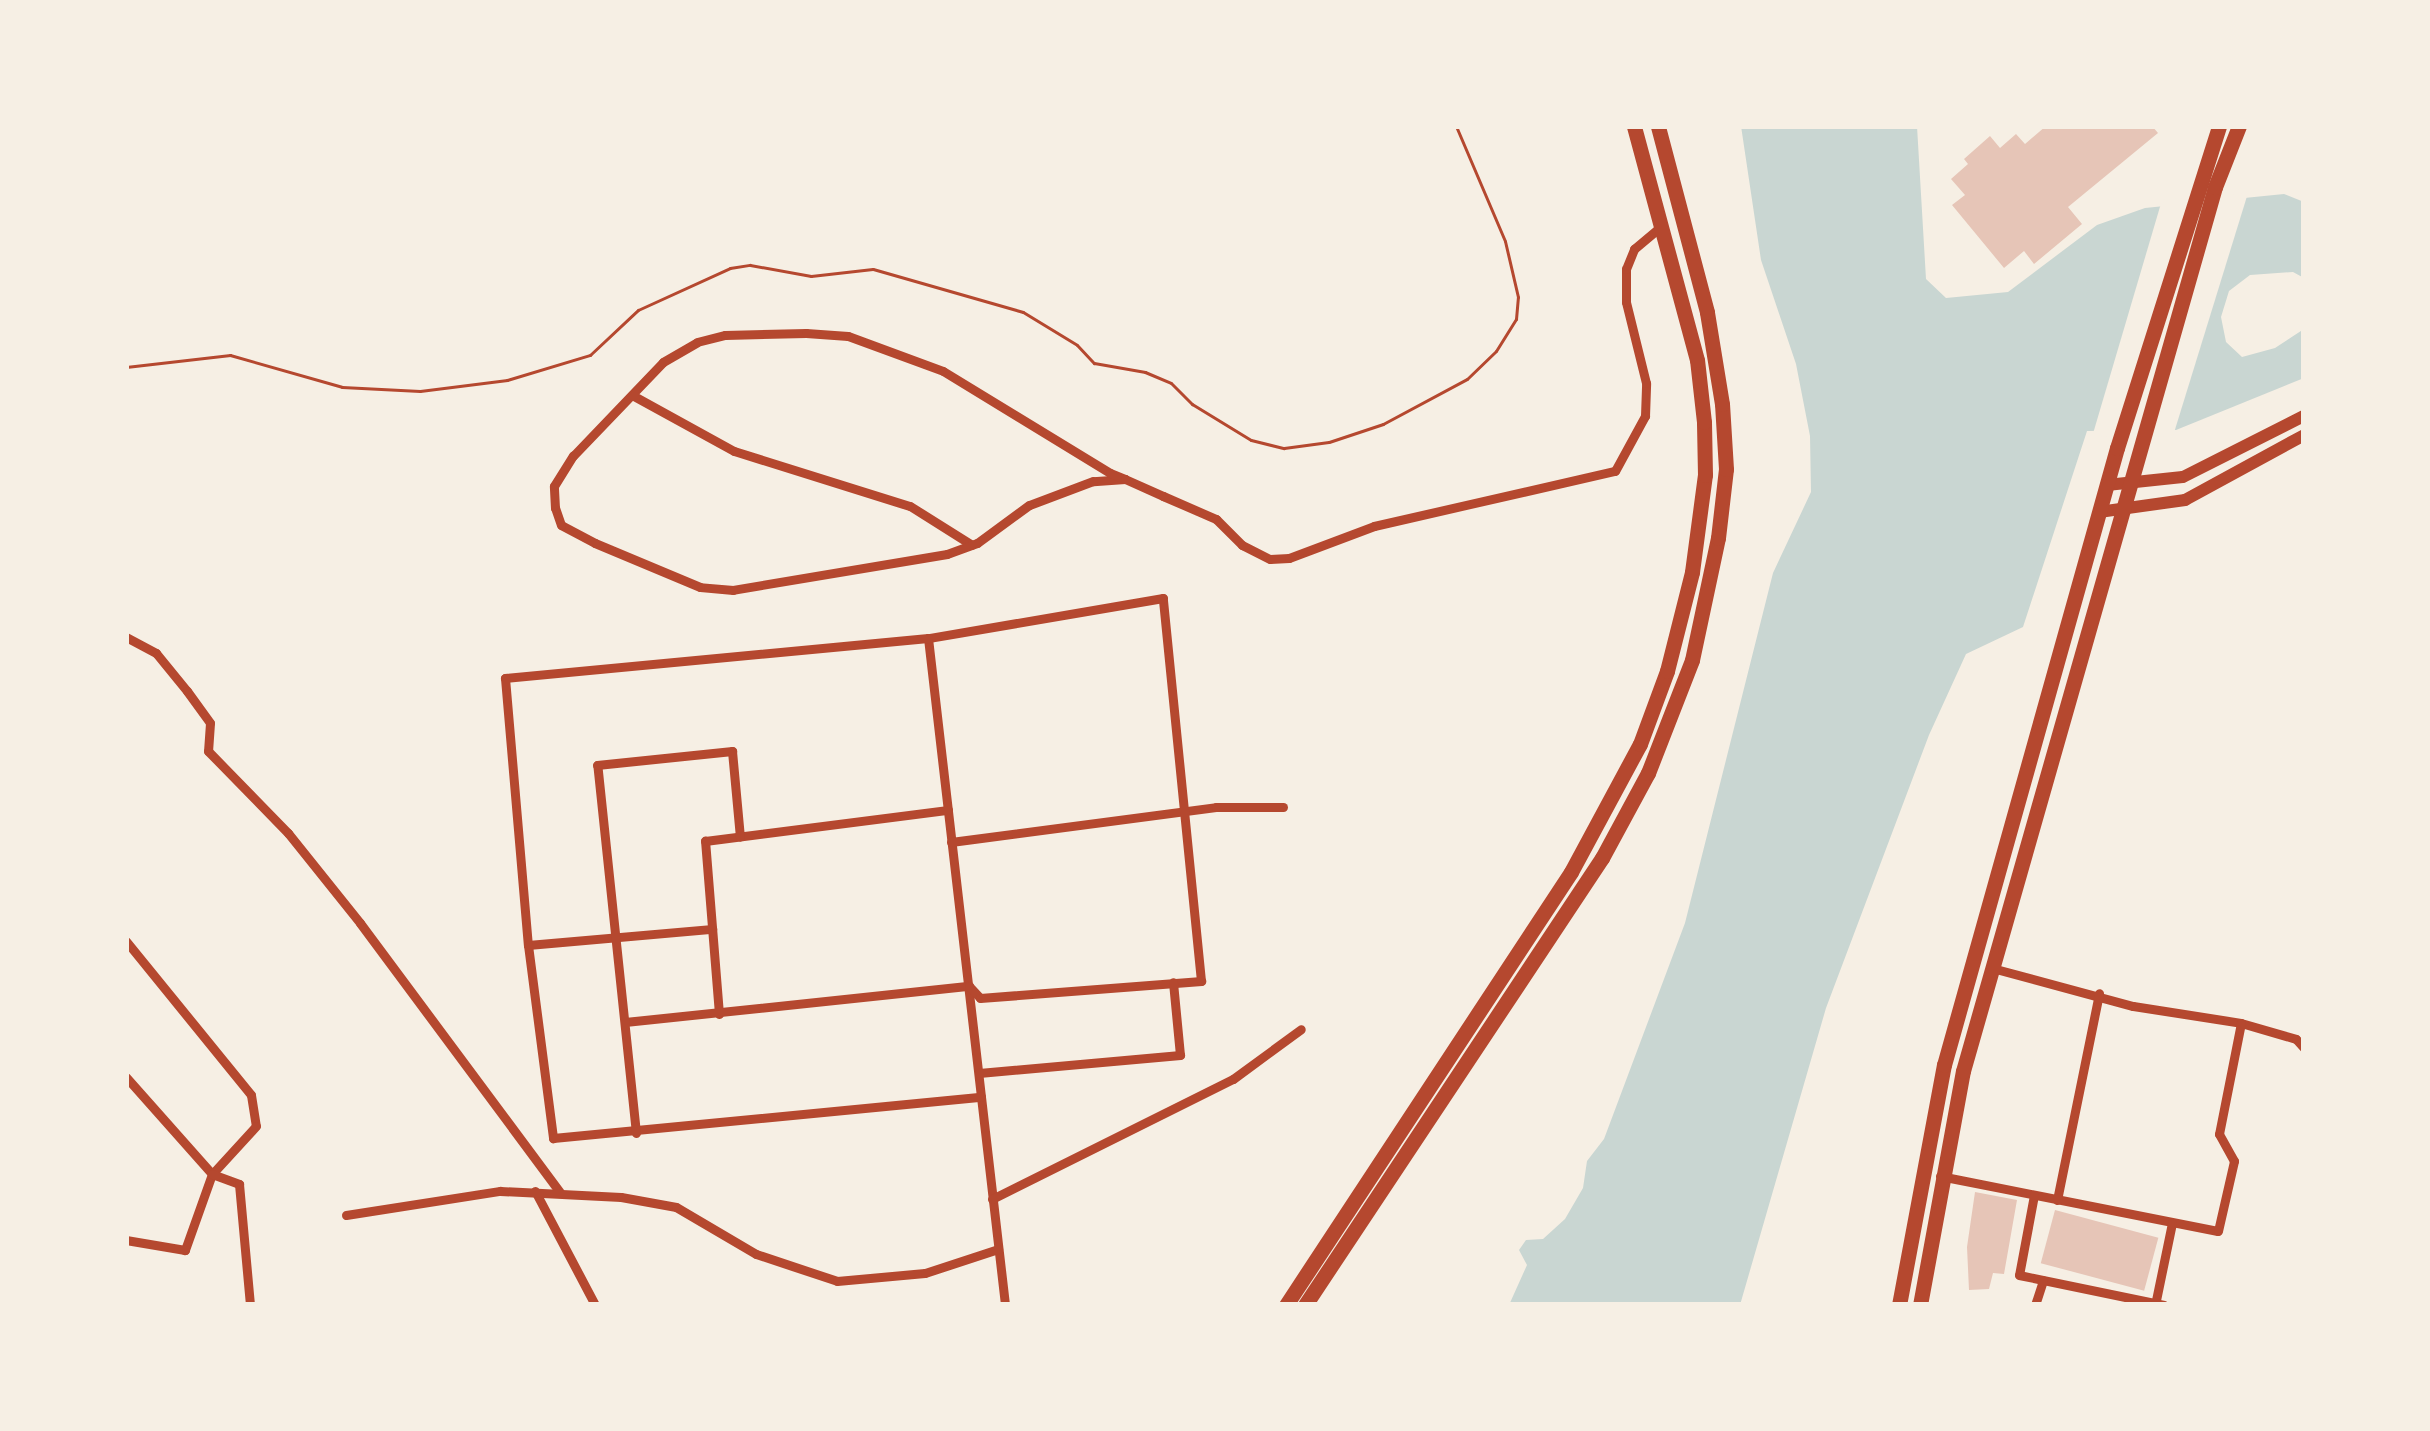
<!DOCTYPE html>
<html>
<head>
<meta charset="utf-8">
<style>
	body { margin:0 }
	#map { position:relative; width:2430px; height:1431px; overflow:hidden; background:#f6efe4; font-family:"Noto Sans",sans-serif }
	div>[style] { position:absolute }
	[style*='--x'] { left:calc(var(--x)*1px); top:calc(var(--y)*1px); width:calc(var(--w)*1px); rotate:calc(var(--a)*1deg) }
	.water>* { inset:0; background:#c9d6d2 }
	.pier>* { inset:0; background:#f6efe4 }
	.building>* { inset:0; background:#e6c5b7; transform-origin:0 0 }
	.path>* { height:3px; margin:-1.5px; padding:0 1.5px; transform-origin:1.5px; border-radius:1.5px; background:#b5482f }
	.minor>* { height:9px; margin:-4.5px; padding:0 4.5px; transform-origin:4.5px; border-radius:4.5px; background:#b5482f }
	.tertiary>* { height:12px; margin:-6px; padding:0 6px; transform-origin:6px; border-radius:6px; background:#b5482f }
	.primary>* { height:15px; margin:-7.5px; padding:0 7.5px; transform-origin:7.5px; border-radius:7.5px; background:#b5482f }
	span { translate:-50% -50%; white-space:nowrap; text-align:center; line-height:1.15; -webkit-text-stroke:10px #f6efe4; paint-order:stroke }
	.frame { position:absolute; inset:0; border:129px solid #f6efe4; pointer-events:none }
</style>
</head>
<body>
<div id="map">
	<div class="water">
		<div style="clip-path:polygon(1741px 126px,1917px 126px,1926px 279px,1946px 298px,2008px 292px,2097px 225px,2145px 208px,2284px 194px,2304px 202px,2304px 278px,2293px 272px,2250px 275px,2229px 291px,2221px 317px,2226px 342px,2242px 357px,2275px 348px,2304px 329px,2304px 378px,2176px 430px,2087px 431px,2023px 627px,1966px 654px,1929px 735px,1826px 1008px,1740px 1305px,1509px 1305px,1527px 1265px,1519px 1250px,1526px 1240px,1543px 1239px,1565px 1219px,1583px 1188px,1587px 1161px,1604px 1139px,1685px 923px,1773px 573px,1811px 492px,1810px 436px,1796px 364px,1761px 260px)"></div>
	</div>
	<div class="pier">
		<div style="clip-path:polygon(2248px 193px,2173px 436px,2092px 437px,2162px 200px)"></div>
	</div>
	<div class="building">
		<div style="clip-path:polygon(2046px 126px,2152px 126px,2158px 133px,2068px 207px,2082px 224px,2034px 264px,2024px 251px,2004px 268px,1952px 205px,1965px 195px,1951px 179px,1968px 164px,1964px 159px,1990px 136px,2000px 148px,2016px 134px,2025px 144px)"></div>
		<div style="clip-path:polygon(1975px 1192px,2017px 1200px,2004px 1274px,1993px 1273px,1989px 1289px,1969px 1290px,1967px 1247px)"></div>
		<div style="left:2055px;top:1210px;width:107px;height:55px;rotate:15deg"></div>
	</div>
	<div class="path">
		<div style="--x:126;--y:367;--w:105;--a:-6.6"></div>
		<div style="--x:230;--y:355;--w:116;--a:15.9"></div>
		<div style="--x:342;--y:387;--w:78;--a:2.9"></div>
		<div style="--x:420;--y:391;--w:88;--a:-7.2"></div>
		<div style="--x:507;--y:380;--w:87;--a:-16.8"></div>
		<div style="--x:590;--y:355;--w:66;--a:-43.2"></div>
		<div style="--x:638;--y:310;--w:101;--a:-24.5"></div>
		<div style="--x:730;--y:268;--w:20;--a:-9"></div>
		<div style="--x:750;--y:265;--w:62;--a:10.2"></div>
		<div style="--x:811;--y:276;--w:62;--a:-6.4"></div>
		<div style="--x:873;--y:269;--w:156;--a:16"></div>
		<div style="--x:1023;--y:312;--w:63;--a:31.4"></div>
		<div style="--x:1077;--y:345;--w:25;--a:47"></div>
		<div style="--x:1094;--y:363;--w:52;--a:10"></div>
		<div style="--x:1145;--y:372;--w:28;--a:23"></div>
		<div style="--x:1171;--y:383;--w:30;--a:45"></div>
		<div style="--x:1192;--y:404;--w:69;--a:31.4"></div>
		<div style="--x:1251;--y:440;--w:34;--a:14"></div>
		<div style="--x:1284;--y:448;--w:45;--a:-7.6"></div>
		<div style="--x:1329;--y:442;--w:57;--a:-18.4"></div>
		<div style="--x:1383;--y:424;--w:95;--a:-28.2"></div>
		<div style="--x:1467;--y:379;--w:40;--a:-44"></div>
		<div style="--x:1496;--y:351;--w:38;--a:-58"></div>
		<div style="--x:1516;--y:319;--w:22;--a:-85"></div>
		<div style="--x:1518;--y:297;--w:57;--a:-103.1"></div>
		<div style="--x:1505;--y:241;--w:125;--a:-113.1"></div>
	</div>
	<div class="minor">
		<div style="--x:632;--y:395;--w:116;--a:28.8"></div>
		<div style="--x:734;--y:451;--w:184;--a:17.4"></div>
		<div style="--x:910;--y:506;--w:73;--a:32.2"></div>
		<div style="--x:1125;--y:479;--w:32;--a:176"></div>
		<div style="--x:1093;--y:481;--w:68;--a:159.4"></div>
		<div style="--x:1029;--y:505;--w:64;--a:143.8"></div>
		<div style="--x:977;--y:543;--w:32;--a:160"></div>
		<div style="--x:947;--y:554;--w:217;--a:170.5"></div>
		<div style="--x:733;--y:590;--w:33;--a:-175"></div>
		<div style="--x:700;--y:587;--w:114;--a:-157.3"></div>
		<div style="--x:595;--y:543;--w:38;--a:-152"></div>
		<div style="--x:561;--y:525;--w:18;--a:-109"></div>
		<div style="--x:555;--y:508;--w:22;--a:-93"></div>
		<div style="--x:554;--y:486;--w:36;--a:-58"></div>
		<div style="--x:573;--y:456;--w:130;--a:-46.2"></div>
		<div style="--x:663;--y:362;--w:39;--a:-30"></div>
		<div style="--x:697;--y:342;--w:29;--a:-14"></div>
		<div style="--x:725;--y:335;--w:81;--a:-1.4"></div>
		<div style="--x:806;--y:333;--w:42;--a:4.1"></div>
		<div style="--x:848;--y:336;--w:101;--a:20.2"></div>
		<div style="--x:943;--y:371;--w:196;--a:31.4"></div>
		<div style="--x:1110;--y:473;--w:16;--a:22"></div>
		<div style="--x:1125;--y:479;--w:42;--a:24.1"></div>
		<div style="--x:1163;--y:496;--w:58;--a:23.5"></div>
		<div style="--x:1216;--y:519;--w:37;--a:45"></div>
		<div style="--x:1242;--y:545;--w:31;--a:27"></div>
		<div style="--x:1270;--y:559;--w:19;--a:-3"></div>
		<div style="--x:1289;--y:558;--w:91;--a:-20.6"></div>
		<div style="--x:1374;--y:526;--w:247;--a:-12.9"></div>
		<div style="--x:1615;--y:471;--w:63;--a:-61.4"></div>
		<div style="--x:1645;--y:416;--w:33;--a:-88"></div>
		<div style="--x:1646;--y:383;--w:83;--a:-103.9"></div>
		<div style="--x:1626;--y:302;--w:33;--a:-90"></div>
		<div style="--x:1626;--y:269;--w:22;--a:-68"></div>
		<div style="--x:1634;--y:249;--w:35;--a:-40"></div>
		<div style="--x:126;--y:637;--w:34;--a:28"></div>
		<div style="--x:156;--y:653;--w:49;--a:50.8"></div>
		<div style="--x:187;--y:691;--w:39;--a:54"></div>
		<div style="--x:210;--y:723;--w:28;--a:94"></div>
		<div style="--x:208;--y:751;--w:115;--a:45.7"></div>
		<div style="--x:288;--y:833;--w:115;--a:51.3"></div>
		<div style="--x:360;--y:923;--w:335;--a:53.4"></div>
		<div style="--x:928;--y:638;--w:671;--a:83.41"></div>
		<div style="--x:951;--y:842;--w:267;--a:-7.5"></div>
		<div style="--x:1216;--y:807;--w:67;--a:0"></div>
		<div style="--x:126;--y:941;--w:198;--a:50.9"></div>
		<div style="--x:251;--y:1095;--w:31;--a:81"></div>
		<div style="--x:256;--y:1126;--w:65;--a:132.5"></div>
		<div style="--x:212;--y:1174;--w:81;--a:109.6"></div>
		<div style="--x:185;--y:1250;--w:60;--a:-170.4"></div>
		<div style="--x:528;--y:945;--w:185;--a:-5"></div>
		<div style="--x:1992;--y:968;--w:146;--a:15.1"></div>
		<div style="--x:2133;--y:1006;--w:109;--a:8.9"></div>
		<div style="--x:2241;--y:1023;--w:57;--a:16.2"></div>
		<div style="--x:2296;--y:1039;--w:12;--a:48"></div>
		<div style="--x:719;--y:1014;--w:174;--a:-94.6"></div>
		<div style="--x:705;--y:841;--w:245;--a:-7.3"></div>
		<div style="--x:625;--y:1022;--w:346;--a:-6"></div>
		<div style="--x:969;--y:986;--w:16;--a:47"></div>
		<div style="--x:980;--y:998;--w:222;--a:-4.4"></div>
		<div style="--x:1201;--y:981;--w:385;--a:-95.7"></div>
		<div style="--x:1163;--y:598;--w:238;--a:170.3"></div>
		<div style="--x:928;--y:638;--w:425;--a:174.6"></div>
		<div style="--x:505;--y:678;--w:268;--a:85.1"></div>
		<div style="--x:528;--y:945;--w:195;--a:82.6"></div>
		<div style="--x:553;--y:1138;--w:430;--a:-5.5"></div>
		<div style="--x:979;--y:1073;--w:202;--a:-5.1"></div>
		<div style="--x:1180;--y:1055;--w:73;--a:-95.5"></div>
		<div style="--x:126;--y:1077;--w:130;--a:48.4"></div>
		<div style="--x:212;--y:1174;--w:29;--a:20"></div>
		<div style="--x:239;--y:1184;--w:121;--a:84.8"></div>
		<div style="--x:636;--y:1133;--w:370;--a:-96"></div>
		<div style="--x:597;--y:765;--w:136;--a:-5.9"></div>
		<div style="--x:732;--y:751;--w:86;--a:84.7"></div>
		<div style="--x:1940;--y:1176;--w:283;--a:11.2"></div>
		<div style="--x:2218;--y:1231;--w:72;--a:-77.1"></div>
		<div style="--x:2234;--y:1161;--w:31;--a:-119"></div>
		<div style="--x:2219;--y:1134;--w:113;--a:-78.8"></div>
		<div style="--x:535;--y:1191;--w:129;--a:62.2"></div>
		<div style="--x:2034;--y:1195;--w:81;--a:100.6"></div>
		<div style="--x:2019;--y:1275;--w:148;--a:11.7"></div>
		<div style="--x:992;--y:1199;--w:269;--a:-26.5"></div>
		<div style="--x:1233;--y:1079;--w:84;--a:-36.3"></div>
		<div style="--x:2057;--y:1200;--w:211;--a:-78.5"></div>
		<div style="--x:346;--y:1215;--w:156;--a:-8.9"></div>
		<div style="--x:500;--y:1191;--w:121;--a:2.8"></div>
		<div style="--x:621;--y:1197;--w:56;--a:10.3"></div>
		<div style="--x:676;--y:1207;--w:93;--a:30.4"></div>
		<div style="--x:756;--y:1254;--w:85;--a:18.4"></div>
		<div style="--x:837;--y:1281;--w:88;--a:-5.2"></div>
		<div style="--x:925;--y:1273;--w:77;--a:-18.2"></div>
		<div style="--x:2035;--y:1305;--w:26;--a:-72"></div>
		<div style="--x:2155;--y:1305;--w:84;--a:-78.3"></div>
	</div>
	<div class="tertiary">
		<div style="--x:2107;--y:485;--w:76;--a:-6"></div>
		<div style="--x:2183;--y:477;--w:136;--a:-26.8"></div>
		<div style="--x:2099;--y:512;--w:87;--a:-7.9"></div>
		<div style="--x:2185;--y:500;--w:136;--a:-28.6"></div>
	</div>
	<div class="primary">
		<div style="--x:1286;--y:1305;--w:518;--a:-56.65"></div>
		<div style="--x:1571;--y:872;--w:145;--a:-61.7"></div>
		<div style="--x:1640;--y:744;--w:78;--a:-69.7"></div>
		<div style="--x:1667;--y:671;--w:102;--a:-75.8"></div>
		<div style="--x:1692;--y:572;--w:98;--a:-82.4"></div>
		<div style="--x:1705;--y:475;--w:53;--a:-91.1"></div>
		<div style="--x:1704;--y:422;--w:62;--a:-96.4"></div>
		<div style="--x:1697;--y:360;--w:242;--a:-105.1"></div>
		<div style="--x:1305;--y:1305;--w:537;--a:-56.4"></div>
		<div style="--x:1602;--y:858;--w:97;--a:-61.6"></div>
		<div style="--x:1648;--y:773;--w:121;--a:-68.7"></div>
		<div style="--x:1692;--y:660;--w:125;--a:-78"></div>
		<div style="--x:1718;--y:538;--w:69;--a:-83.4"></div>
		<div style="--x:1726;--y:469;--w:65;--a:-93.5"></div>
		<div style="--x:1722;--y:404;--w:93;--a:-99.3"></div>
		<div style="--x:1707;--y:312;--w:192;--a:-104.8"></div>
		<div style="--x:1899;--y:1305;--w:244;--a:-79.4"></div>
		<div style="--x:1944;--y:1065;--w:641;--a:-74.34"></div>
		<div style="--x:2117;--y:448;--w:338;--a:-72.4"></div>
		<div style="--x:1920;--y:1305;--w:238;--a:-79.6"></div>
		<div style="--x:1963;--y:1071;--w:919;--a:-74.09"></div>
		<div style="--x:2215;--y:187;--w:66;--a:-68.5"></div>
	</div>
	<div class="frame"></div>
</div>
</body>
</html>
